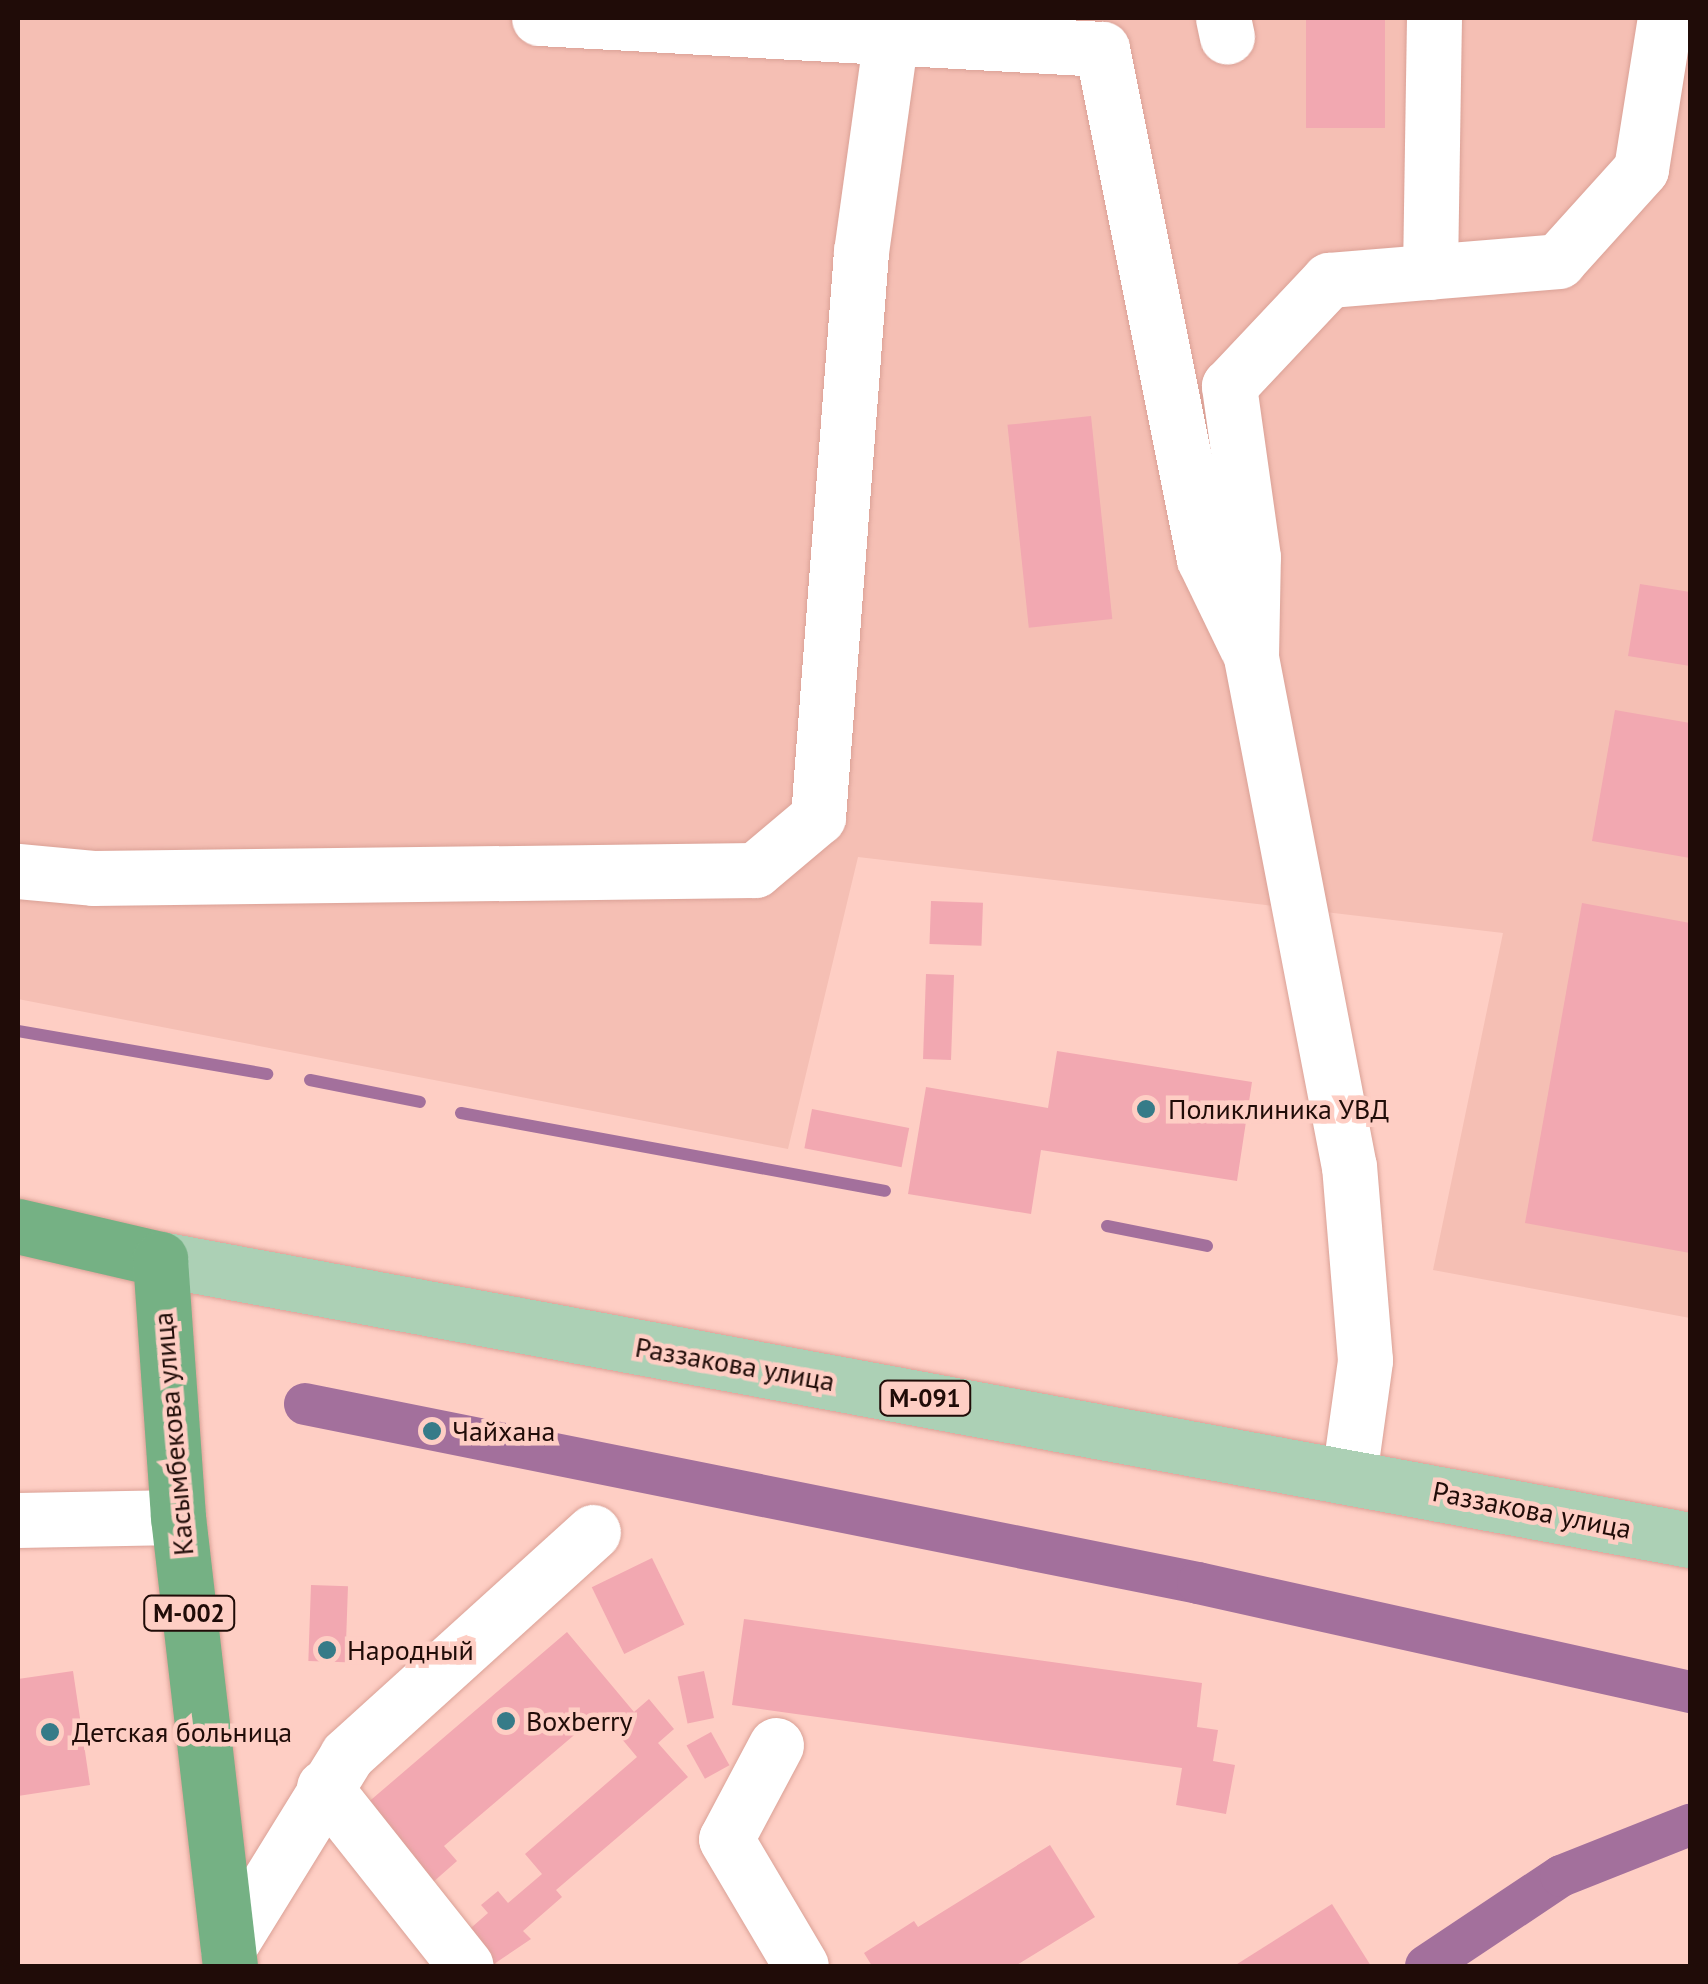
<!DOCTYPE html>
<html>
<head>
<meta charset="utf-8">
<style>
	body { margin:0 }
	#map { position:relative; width:1708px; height:1984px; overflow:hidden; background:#fecec4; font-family:"PT Sans",sans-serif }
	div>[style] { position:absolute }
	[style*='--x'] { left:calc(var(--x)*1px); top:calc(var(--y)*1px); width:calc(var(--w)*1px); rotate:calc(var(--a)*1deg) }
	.built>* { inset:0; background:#f5bfb4 }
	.stream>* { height:12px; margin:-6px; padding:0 6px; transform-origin:6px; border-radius:6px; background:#a3709c }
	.canal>* { height:42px; margin:-21px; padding:0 21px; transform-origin:21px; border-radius:21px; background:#a3709c }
	.building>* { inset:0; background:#f2a8b1; transform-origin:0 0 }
	.roads { filter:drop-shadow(0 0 2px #daa196) drop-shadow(0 0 2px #daa196) }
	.minor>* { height:55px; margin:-27.5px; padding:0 27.5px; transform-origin:27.5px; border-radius:27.5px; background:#fff }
	.major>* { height:55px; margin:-27.5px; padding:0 27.5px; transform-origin:27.5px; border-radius:27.5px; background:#acd0b5 }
	.highway>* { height:55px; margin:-27.5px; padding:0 27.5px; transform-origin:27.5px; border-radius:27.5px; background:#75b184 }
	.dots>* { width:28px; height:28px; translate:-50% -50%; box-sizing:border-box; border:5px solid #fecec4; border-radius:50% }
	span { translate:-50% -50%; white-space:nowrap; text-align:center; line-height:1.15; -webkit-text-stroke:9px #fecec4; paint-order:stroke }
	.shield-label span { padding:2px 8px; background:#fecec4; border:2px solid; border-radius:8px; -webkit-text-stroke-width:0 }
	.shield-label { font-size:25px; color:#200c08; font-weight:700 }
	.poi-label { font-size:28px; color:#200c08 }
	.left { translate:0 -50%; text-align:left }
	.street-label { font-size:28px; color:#200c08 }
	.frame { position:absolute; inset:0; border:20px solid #200c08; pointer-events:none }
</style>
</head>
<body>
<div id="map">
	<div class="built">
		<div style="clip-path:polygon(18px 18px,1690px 18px,1690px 1318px,1433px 1270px,1503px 933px,858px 857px,788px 1149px,18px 999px)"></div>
	</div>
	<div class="stream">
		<div style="--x:18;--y:1031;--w:253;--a:9.8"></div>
		<div style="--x:310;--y:1080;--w:112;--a:11.3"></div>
		<div style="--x:461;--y:1113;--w:431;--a:10.4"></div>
		<div style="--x:1107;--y:1226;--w:102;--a:11.3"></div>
	</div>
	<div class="canal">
		<div style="--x:305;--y:1404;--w:911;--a:11.33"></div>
		<div style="--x:1198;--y:1583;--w:504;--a:12.49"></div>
		<div style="--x:1426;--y:1966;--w:162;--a:-33.7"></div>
		<div style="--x:1561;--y:1876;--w:139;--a:-21.6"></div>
	</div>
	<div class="building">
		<div style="left:1306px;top:18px;width:79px;height:110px"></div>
		<div style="left:1091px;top:416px;width:204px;height:84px;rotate:84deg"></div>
		<div style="clip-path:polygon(1640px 584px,1690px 592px,1690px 666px,1628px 656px)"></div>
		<div style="clip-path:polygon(1615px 710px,1690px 723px,1690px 858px,1592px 841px)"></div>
		<div style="left:931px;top:901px;width:52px;height:43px;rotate:2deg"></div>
		<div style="clip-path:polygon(1582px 903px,1690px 923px,1690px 1253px,1525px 1223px)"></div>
		<div style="left:926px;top:974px;width:28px;height:85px;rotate:2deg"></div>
		<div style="clip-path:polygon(1057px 1051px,1252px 1082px,1237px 1181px,1041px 1150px,1031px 1214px,908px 1194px,926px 1087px,1048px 1108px)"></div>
		<div style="left:812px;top:1109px;width:99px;height:40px;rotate:11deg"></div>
		<div style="left:652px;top:1558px;width:74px;height:67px;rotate:64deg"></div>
		<div style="left:311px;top:1585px;width:37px;height:76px;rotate:2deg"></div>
		<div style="clip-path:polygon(744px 1619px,1202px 1683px,1197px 1727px,1218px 1730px,1213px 1761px,1235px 1765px,1226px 1814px,1176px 1805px,1182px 1768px,732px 1705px)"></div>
		<div style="clip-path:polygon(567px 1632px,634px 1712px,649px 1699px,674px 1729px,658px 1743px,688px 1777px,556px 1890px,562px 1897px,523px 1931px,531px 1939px,491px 1966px,464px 1934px,488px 1913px,481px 1905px,498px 1891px,508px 1903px,542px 1874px,525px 1854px,637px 1757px,600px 1713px,444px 1846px,457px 1861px,432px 1883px,365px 1805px)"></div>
		<div style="clip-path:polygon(73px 1671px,90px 1785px,18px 1796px,18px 1679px)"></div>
		<div style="left:704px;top:1671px;width:48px;height:27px;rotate:78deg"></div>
		<div style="left:711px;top:1732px;width:38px;height:28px;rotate:61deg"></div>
		<div style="clip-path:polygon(1050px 1845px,1095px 1917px,1015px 1966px,872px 1966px,864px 1953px,914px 1921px,918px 1927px)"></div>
		<div style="clip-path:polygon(1332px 1904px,1371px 1966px,1234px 1966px)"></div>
	</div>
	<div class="roads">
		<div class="minor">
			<div style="--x:539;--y:18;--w:564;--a:3.15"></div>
			<div style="--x:1102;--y:49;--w:520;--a:78.69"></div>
			<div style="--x:1204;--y:559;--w:97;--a:64.2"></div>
			<div style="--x:1223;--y:18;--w:19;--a:78"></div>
			<div style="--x:1430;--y:272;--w:254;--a:-89.1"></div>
			<div style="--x:18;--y:871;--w:75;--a:5.3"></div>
			<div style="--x:93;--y:878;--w:662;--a:-0.69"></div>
			<div style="--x:755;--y:870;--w:82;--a:-40.1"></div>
			<div style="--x:818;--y:817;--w:567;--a:-85.65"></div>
			<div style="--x:861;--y:252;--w:217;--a:-82.1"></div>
			<div style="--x:1349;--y:1476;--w:117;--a:-82.1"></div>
			<div style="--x:1365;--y:1360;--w:194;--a:-94.7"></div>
			<div style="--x:1349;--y:1167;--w:519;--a:-100.88"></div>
			<div style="--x:1251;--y:657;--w:100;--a:-88.9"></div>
			<div style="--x:1253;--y:557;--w:173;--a:-98"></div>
			<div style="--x:1229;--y:386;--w:146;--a:-46.7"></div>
			<div style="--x:1329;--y:280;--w:230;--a:-4.7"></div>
			<div style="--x:1558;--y:261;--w:124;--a:-47.9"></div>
			<div style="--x:1641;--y:169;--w:153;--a:-81"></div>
			<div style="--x:18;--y:1520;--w:160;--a:-1.1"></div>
			<div style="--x:776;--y:1745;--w:106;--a:118"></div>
			<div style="--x:726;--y:1839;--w:147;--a:59.4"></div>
			<div style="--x:324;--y:1787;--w:228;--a:51.6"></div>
			<div style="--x:228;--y:1948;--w:227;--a:-58.3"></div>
			<div style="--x:347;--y:1755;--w:332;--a:-42.2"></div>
		</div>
		<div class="major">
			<div style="--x:160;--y:1259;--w:1556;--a:10.41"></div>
		</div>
		<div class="highway">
			<div style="--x:18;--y:1226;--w:146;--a:13.1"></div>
			<div style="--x:160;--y:1259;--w:259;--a:86"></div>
			<div style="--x:178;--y:1517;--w:452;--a:83.4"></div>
		</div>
	</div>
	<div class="dots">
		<div style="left:1146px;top:1109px;background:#367b88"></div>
		<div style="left:432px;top:1431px;background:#367b88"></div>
		<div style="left:327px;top:1650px;background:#367b88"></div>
		<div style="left:506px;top:1721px;background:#367b88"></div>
		<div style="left:50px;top:1732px;background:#367b88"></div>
	</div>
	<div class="shield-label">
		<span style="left:925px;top:1398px">М-091</span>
		<span style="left:189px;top:1613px">M-002</span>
	</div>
	<div class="poi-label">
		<span class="left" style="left:1168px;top:1109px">Поликлиника УВД</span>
		<span class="left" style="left:452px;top:1431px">Чайхана</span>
		<span class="left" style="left:347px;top:1650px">Народный</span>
		<span class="left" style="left:526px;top:1721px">Boxberry</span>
		<span class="left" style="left:72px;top:1732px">Детская больница</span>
	</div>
	<div class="street-label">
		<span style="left:735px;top:1364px;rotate:10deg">Раззакова улица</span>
		<span style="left:173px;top:1434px;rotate:-95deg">Касымбекова улица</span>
		<span style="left:1532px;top:1510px;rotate:11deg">Раззакова улица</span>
	</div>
	<div class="frame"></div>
</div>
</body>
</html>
